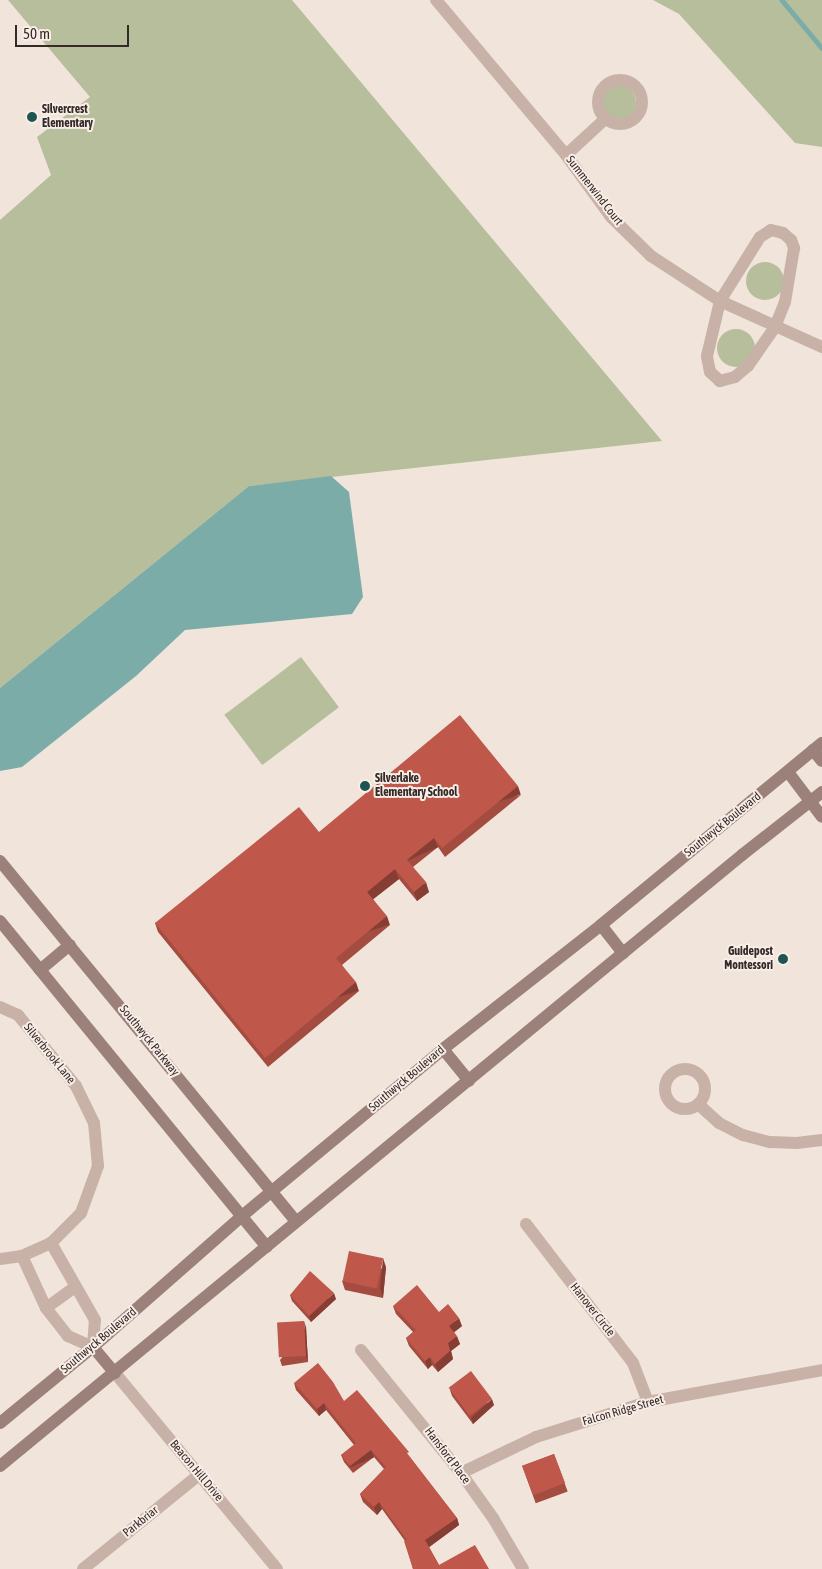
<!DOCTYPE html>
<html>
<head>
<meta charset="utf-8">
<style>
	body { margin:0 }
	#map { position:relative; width:822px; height:1569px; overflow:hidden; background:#f0e4db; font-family:"Asap Condensed",sans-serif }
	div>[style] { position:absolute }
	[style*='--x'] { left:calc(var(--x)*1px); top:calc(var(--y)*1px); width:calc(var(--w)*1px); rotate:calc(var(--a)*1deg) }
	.green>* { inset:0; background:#b7be9c; transform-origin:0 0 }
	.round { border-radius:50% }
	.water>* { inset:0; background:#7caca7 }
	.stream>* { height:4.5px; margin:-2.25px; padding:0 2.25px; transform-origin:2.25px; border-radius:2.25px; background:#7caca7 }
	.street>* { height:12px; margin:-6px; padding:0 6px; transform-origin:6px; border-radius:6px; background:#c8b2a8 }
	.street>.ring { margin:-6px; padding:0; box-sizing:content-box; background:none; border:12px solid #c8b2a8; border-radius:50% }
	.secondary>* { height:12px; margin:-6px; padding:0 6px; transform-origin:6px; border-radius:6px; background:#9b817a }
	.wall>* { inset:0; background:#a44c40; transform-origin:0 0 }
	.shaded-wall>* { inset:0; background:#863e34; transform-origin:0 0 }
	.building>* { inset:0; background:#bf584b; transform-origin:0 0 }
	.dots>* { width:14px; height:14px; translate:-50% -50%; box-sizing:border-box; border:2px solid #f8eee7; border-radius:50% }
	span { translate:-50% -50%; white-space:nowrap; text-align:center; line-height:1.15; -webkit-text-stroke:4px #f8eee7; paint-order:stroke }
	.poi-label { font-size:12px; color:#352a28; font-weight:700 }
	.left { translate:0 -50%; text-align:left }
	.right { translate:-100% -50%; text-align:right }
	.street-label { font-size:12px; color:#352a28 }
	.scale { position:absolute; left:15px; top:25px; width:114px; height:22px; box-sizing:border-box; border:2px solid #352a28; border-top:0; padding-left:6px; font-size:15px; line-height:18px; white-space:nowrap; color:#352a28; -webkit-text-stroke:4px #f8eee7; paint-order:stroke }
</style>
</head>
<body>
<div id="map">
	<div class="green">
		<div style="clip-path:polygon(8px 0,292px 0,662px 441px,249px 486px,0 688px,0 220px,51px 175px,37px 137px,90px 97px)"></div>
		<div style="clip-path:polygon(653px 0,822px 0,822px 147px,795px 143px,679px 14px)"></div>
		<div class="round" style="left:598px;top:84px;width:38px;height:38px"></div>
		<div class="round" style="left:746px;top:262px;width:38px;height:38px"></div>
		<div class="round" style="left:717px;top:329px;width:38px;height:38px"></div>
		<div style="left:301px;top:657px;width:63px;height:96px;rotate:53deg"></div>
	</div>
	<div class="water">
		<div style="clip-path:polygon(331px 476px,349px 492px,363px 597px,352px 614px,185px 630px,136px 676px,22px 767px,0 771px,0 688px,249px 486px)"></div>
	</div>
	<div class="stream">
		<div style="--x:782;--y:0;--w:62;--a:50.2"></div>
	</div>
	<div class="street">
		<div style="--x:436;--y:0;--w:202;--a:50"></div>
		<div style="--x:566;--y:155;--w:77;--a:54"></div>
		<div style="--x:611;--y:217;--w:56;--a:44.3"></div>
		<div style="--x:651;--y:256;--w:82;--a:33.1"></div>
		<div style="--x:720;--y:301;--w:112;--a:24.3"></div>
		<div class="ring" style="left:598px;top:80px;width:32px;height:32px"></div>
		<div style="--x:566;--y:155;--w:53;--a:-42.7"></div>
		<div style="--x:771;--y:230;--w:12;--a:14"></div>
		<div style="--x:783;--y:233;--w:11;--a:41"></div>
		<div style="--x:791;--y:240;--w:9;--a:69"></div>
		<div style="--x:794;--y:248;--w:55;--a:99.5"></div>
		<div style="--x:785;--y:302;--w:27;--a:112"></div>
		<div style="--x:775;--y:327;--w:47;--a:124.7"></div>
		<div style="--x:748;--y:366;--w:17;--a:140"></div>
		<div style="--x:735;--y:377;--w:16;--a:165"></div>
		<div style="--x:720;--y:381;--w:13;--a:-138"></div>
		<div style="--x:710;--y:372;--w:16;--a:-101"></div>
		<div style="--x:707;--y:356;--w:57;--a:-76.7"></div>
		<div style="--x:720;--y:301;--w:75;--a:-58"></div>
		<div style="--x:760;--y:237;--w:13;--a:-32"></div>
		<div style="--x:0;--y:1007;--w:20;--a:24"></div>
		<div style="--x:18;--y:1015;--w:92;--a:50.8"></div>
		<div style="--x:76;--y:1086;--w:41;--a:64.1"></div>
		<div style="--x:94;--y:1123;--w:43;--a:84.7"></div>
		<div style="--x:98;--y:1166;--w:50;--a:109.9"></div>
		<div style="--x:81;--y:1213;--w:42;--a:135"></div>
		<div style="--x:51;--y:1243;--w:32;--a:156"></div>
		<div style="--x:22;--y:1256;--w:22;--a:172"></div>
		<div class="ring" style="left:665px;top:1069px;width:28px;height:28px"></div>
		<div style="--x:698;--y:1104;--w:28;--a:42"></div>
		<div style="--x:719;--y:1123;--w:27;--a:27"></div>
		<div style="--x:743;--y:1135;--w:28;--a:15"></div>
		<div style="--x:770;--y:1142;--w:27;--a:2"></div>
		<div style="--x:797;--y:1143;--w:25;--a:-7"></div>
		<div style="--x:526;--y:1224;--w:175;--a:52.4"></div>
		<div style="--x:633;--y:1363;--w:42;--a:69"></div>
		<div style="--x:22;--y:1256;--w:57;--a:65.2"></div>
		<div style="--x:46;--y:1308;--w:36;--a:52"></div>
		<div style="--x:68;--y:1336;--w:27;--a:24"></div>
		<div style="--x:93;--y:1347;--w:27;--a:-86"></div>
		<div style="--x:95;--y:1320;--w:89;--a:-119.7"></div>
		<div style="--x:46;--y:1308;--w:36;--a:-36"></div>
		<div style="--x:361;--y:1350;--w:159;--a:50.9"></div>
		<div style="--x:461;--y:1473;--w:55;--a:54.6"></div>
		<div style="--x:493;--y:1518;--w:59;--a:59.5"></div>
		<div style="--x:115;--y:1373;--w:254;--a:50.4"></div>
		<div style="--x:461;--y:1473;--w:83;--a:-25.6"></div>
		<div style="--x:536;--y:1437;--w:117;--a:-17.4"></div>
		<div style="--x:648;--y:1402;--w:177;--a:-10.4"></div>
		<div style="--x:83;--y:1569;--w:151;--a:-39.1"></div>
	</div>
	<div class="secondary">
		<div style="--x:813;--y:750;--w:14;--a:51"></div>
		<div style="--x:788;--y:772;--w:56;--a:52.9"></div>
		<div style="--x:0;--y:861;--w:466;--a:50.6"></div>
		<div style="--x:0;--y:921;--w:421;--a:50.7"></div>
		<div style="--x:601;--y:925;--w:36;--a:52"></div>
		<div style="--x:40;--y:970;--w:39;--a:-40"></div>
		<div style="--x:443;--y:1049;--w:41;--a:50.9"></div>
		<div style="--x:93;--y:1347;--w:34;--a:50"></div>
		<div style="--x:0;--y:1423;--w:120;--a:-39.3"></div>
		<div style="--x:93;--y:1347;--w:198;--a:-41.3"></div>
		<div style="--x:242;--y:1216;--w:261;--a:-39.7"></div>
		<div style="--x:443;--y:1049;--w:201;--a:-38.1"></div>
		<div style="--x:601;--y:925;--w:286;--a:-39.5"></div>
		<div style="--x:0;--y:1466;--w:961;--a:-39.47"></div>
		<div style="--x:742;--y:855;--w:102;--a:-38.2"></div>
	</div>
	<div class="wall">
		<div style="clip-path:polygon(521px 795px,445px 857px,438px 847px,413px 867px,429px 892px,417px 901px,399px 879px,373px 899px,390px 925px,342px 965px,359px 991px,268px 1067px,158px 932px,155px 923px,319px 832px)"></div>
		<div style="clip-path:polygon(386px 1267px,383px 1298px,345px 1290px,342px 1281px)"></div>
		<div style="clip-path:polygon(290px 1295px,336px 1299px,311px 1322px,292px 1301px)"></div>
		<div style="clip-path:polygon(393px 1306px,439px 1312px,462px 1326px,454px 1332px,460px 1344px,451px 1351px,453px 1359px,438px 1372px,432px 1365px,428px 1369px,409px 1346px,406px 1338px,413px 1332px,396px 1314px)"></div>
		<div style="clip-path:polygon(306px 1327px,308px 1362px,282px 1366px,280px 1360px)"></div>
		<div style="clip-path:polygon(294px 1383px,344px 1401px,411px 1459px,457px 1518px,459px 1525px,429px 1547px,439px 1565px,489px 1569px,413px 1569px,405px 1541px,382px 1509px,377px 1515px,363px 1502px,360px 1494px,384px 1469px,374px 1457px,353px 1473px,344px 1462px,341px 1455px,354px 1445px,326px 1410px,319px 1416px,296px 1390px)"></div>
		<div style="clip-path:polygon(450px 1390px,494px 1405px,473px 1424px,452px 1396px)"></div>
		<div style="left:554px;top:1454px;width:40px;height:34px;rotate:70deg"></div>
	</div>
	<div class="shaded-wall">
		<div style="left:518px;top:786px;width:9px;height:98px;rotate:72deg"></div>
		<div style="left:434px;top:838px;width:10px;height:35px;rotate:66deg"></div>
		<div style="clip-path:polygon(395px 869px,399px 879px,371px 901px,367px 892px)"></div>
		<div style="clip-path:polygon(426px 882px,429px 892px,417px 901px,414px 892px)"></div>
		<div style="left:387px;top:916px;width:9px;height:66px;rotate:72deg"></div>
		<div style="left:356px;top:982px;width:9px;height:119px;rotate:72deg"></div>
		<div style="clip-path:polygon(383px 1258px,386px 1267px,383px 1298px,380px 1288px)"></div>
		<div style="clip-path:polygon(334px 1293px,336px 1299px,311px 1322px,309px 1316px)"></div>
		<div style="clip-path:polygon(459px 1318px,462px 1326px,452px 1334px,449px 1326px)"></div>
		<div style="clip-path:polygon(304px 1321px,306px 1327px,308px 1362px,306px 1356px)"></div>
		<div style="clip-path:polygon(457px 1336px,460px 1344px,451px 1351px,453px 1359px,438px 1372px,435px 1364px,448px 1343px)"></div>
		<div style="clip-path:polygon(430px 1357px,432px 1365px,428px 1369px,425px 1361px)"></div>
		<div style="clip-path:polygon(492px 1399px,494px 1405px,473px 1424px,471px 1418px)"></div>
		<div style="clip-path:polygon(324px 1403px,326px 1410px,319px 1416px,317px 1409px)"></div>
		<div style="left:371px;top:1450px;width:8px;height:26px;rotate:67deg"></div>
		<div style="clip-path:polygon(379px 1502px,382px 1509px,377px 1515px,374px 1507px)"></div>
		<div style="clip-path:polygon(457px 1518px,459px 1525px,428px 1548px,425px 1540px)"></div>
	</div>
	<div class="building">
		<div style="clip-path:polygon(460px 715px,518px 786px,442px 848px,434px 838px,407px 860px,426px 882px,414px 892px,395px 869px,367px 892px,387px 916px,336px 958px,356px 982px,265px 1058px,155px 923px,299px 807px,319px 832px)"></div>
		<div style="left:349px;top:1251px;width:35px;height:31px;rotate:12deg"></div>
		<div style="clip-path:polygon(310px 1271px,334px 1293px,309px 1316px,290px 1295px)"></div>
		<div style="clip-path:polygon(417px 1285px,439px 1312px,448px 1304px,459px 1318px,449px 1326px,457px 1336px,448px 1343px,450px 1351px,435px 1364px,430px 1357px,425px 1361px,406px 1338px,416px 1330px,393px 1306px)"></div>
		<div style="left:304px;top:1321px;width:35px;height:27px;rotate:87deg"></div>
		<div style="clip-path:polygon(318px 1363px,333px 1382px,344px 1401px,357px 1390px,409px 1452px,407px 1453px,457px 1518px,425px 1540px,439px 1565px,475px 1545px,489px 1569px,413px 1569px,404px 1541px,407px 1540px,379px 1502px,374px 1507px,360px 1494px,386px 1467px,371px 1450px,350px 1466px,341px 1455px,356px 1443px,324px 1403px,317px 1409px,294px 1383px)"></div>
		<div style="left:471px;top:1371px;width:35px;height:28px;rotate:53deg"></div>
		<div style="left:554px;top:1454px;width:31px;height:34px;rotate:69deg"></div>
	</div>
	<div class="dots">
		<div style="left:32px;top:117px;background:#205450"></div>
		<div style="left:365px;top:786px;background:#205450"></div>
		<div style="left:783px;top:959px;background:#205450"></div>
	</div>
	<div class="poi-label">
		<span class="left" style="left:42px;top:117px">Silvercrest<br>Elementary</span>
		<span class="left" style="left:375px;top:786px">Silverlake<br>Elementary School</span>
		<span class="right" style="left:773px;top:959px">Guidepost<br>Montessori</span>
	</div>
	<div class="street-label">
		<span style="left:594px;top:191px;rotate:52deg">Summerwind Court</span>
		<span style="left:723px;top:825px;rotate:-39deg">Southwyck Boulevard</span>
		<span style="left:149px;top:1041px;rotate:51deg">Southwyck Parkway</span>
		<span style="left:49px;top:1054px;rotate:51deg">Silverbrook Lane</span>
		<span style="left:407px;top:1079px;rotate:-40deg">Southwyck Boulevard</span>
		<span style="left:592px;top:1310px;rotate:52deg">Hanover Circle</span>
		<span style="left:99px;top:1341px;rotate:-40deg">Southwyck Boulevard</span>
		<span style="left:623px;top:1411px;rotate:-16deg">Falcon Ridge Street</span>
		<span style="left:447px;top:1456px;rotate:53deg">Hansford Place</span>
		<span style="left:196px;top:1471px;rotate:50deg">Beacon Hill Drive</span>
		<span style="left:141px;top:1522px;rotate:-39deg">Parkbriar</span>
	</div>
	<div class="scale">50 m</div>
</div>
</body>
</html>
